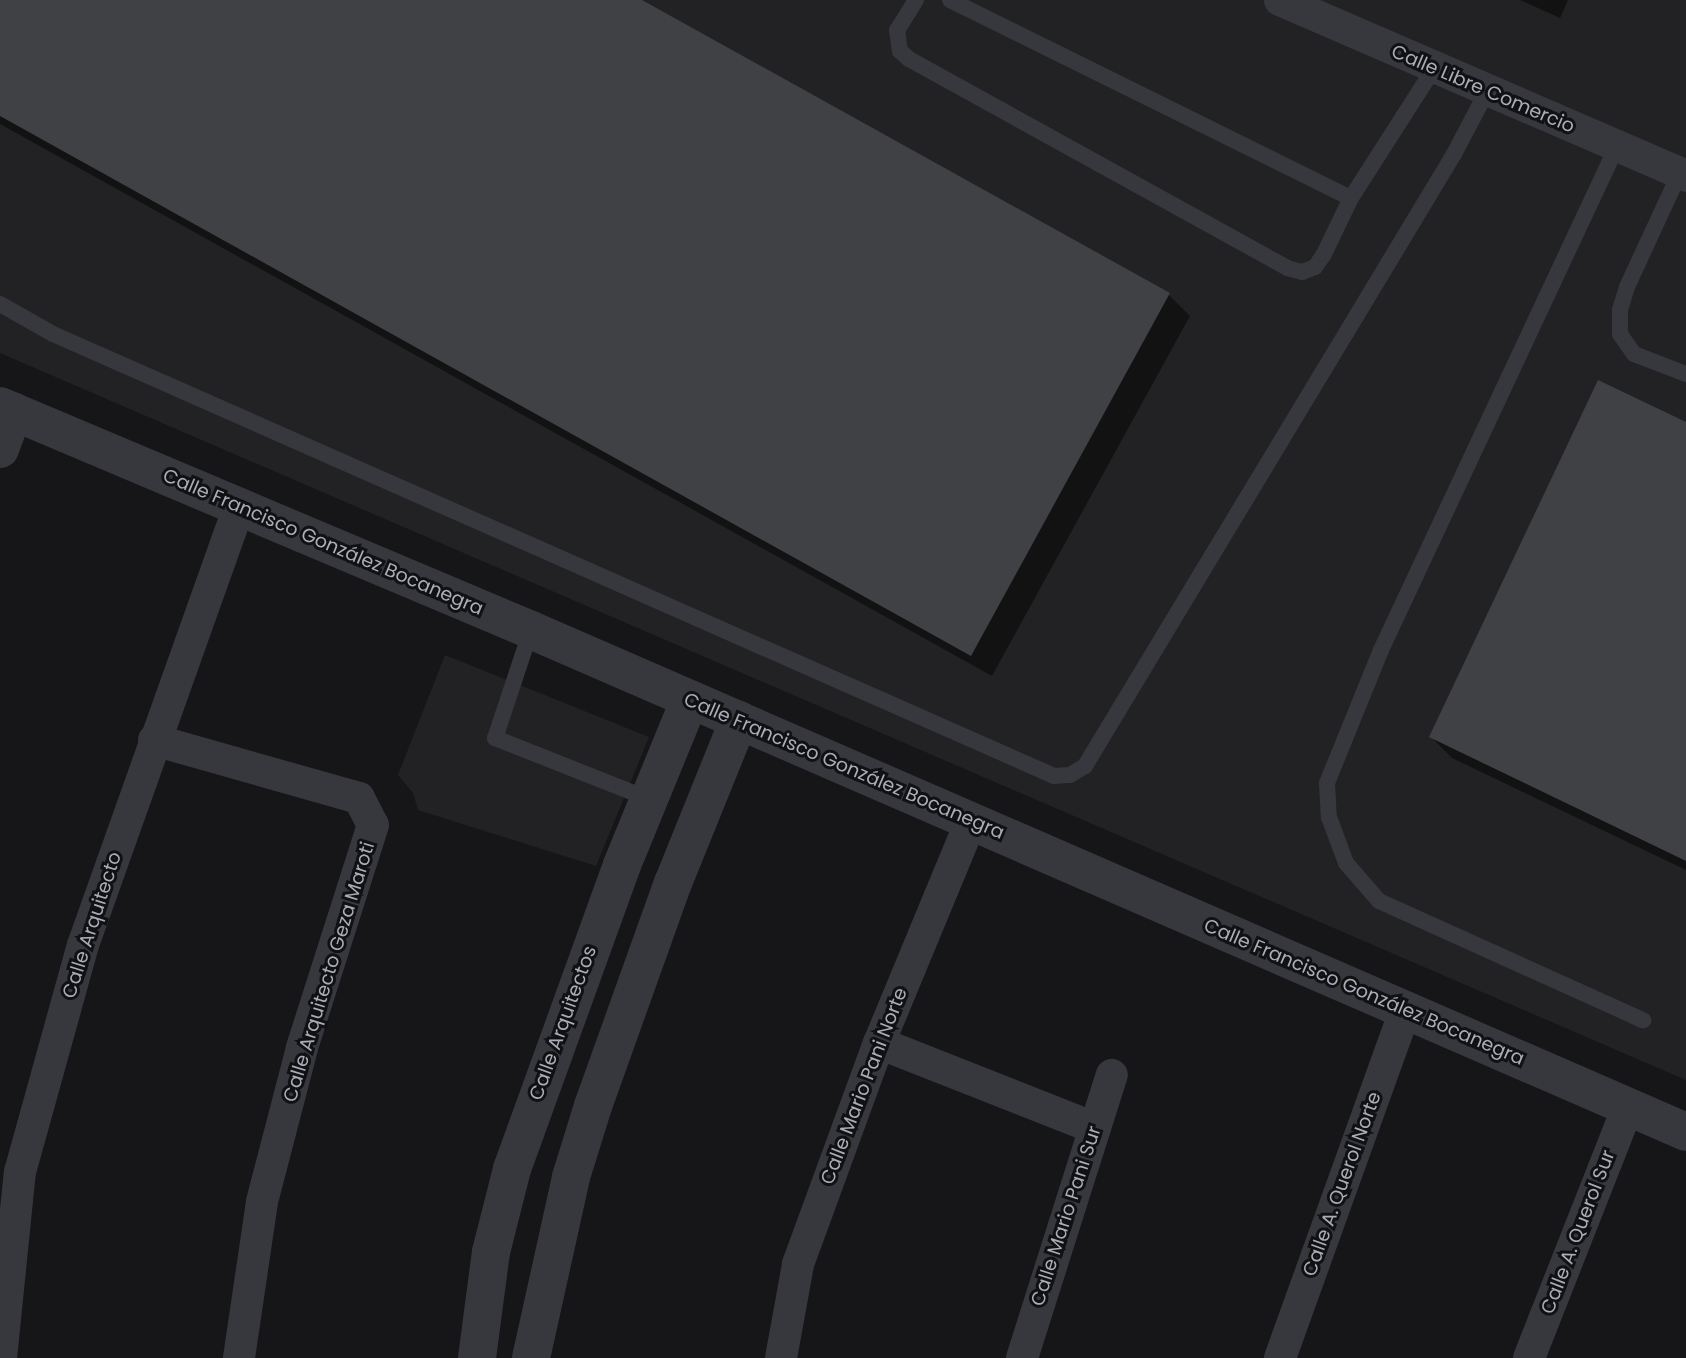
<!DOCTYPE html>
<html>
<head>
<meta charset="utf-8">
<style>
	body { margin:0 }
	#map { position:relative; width:1686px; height:1358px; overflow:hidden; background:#161618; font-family:Poppins,sans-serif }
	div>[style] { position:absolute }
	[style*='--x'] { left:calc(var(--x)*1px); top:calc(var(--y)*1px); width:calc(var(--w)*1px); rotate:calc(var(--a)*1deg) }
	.built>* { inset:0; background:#222225 }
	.shadow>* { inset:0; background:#0007 }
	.building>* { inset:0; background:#404145 }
	.service>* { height:16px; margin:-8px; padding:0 8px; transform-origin:8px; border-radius:8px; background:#37383d }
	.minor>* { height:32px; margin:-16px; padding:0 16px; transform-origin:16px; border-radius:16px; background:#37383d }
	.tertiary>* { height:38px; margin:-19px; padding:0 19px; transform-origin:19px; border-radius:19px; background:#37383d }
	span { translate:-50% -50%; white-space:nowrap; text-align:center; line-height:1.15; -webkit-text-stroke:6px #111113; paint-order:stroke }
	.street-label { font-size:19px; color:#a8adb8 }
</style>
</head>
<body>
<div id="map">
	<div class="built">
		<div style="clip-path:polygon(0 0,1686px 0,1686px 1080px,0 353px)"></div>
		<div style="clip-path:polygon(445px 655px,649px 737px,596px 866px,418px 810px,413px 793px,398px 775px)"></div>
	</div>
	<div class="shadow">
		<div style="clip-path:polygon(0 0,638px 0,1169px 295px,1190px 316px,992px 676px,0 124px)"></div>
		<div style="clip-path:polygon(1520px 0,1568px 0,1560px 18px)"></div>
		<div style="clip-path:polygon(1686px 424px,1686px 870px,1452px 758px,1431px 737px)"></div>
	</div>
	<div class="building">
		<div style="clip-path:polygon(0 0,642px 0,1170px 293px,971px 656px,0 116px)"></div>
		<div style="clip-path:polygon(1598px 380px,1686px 422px,1686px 861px,1429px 737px)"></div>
	</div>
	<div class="service">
		<div style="--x:916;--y:0;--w:36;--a:122"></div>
		<div style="--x:897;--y:30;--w:21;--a:82"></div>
		<div style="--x:900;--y:51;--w:12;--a:42"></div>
		<div style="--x:909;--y:59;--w:432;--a:28.9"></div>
		<div style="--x:1287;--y:268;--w:16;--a:15"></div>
		<div style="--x:1302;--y:272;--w:14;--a:-21"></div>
		<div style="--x:1315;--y:267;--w:16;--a:-55"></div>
		<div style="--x:1324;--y:254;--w:62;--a:-64.3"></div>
		<div style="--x:1351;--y:198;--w:152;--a:-57.4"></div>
		<div style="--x:950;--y:0;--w:447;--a:26.3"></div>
		<div style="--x:1617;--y:146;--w:557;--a:115.09"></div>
		<div style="--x:1381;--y:650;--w:144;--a:112.1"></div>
		<div style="--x:1327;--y:783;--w:34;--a:87"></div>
		<div style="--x:1329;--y:817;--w:49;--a:69.7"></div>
		<div style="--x:1346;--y:863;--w:50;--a:49"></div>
		<div style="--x:1379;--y:901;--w:290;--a:24.3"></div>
		<div style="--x:1681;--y:170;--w:129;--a:114.8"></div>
		<div style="--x:1627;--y:287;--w:24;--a:107"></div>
		<div style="--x:1620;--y:310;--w:24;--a:90"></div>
		<div style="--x:1620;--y:334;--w:24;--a:55"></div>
		<div style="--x:1634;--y:354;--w:56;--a:21"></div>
		<div style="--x:0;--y:304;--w:61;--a:29.5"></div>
		<div style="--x:53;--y:334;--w:1094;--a:23.82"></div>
		<div style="--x:1054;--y:776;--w:16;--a:-4"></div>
		<div style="--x:1070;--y:775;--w:17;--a:-31"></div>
		<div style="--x:1085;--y:766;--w:715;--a:-58.91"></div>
		<div style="--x:1454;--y:154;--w:69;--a:-62.3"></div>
		<div style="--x:531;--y:630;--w:114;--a:108.4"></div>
		<div style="--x:495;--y:738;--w:166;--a:21.6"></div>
	</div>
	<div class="minor">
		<div style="--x:1280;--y:0;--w:443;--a:23.4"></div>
		<div style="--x:154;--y:740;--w:213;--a:15.8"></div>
		<div style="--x:359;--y:798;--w:30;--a:63"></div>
		<div style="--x:373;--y:825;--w:234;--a:107.7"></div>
		<div style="--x:302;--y:1048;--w:159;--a:104.6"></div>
		<div style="--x:262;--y:1202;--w:158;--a:98.4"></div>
		<div style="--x:879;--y:1043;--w:232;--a:21.5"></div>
		<div style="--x:1;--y:1358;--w:187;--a:-84.2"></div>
		<div style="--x:20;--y:1172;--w:236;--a:-74.5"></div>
		<div style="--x:83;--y:945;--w:467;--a:-70.4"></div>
		<div style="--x:781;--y:1358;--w:96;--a:-79.7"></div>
		<div style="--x:798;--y:1264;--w:235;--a:-69.9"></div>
		<div style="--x:879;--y:1043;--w:240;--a:-67.5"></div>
		<div style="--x:1022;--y:1358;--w:297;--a:-72.4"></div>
		<div style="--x:1280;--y:1358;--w:370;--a:-70.2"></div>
		<div style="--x:1529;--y:1358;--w:270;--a:-68.5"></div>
	</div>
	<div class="tertiary">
		<div style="--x:0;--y:406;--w:576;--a:22.87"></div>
		<div style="--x:531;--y:630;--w:1259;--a:23.49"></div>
		<div style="--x:0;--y:449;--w:40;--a:-69.8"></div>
		<div style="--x:477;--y:1358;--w:107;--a:-82.5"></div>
		<div style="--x:491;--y:1252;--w:86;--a:-75.8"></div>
		<div style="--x:512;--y:1169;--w:323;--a:-70.1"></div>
		<div style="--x:622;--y:865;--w:179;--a:-67.7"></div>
		<div style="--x:531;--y:1358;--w:185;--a:-77.5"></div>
		<div style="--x:571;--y:1177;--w:74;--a:-72.8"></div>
		<div style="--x:593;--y:1106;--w:237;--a:-70.3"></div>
		<div style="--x:673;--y:883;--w:176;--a:-68"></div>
	</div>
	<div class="street-label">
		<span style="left:1483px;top:89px;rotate:23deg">Calle Libre Comercio</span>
		<span style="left:323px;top:542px;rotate:23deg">Calle Francisco González Bocanegra</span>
		<span style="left:844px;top:766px;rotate:23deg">Calle Francisco González Bocanegra</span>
		<span style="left:92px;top:925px;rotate:-72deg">Calle Arquitecto</span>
		<span style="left:329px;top:972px;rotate:-73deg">Calle Arquitecto Geza Maroti</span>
		<span style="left:1364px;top:992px;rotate:23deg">Calle Francisco González Bocanegra</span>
		<span style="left:563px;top:1023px;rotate:-70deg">Calle Arquitectos</span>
		<span style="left:864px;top:1086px;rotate:-69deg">Calle Mario Pani Norte</span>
		<span style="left:1342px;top:1184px;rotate:-70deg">Calle A. Querol Norte</span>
		<span style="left:1066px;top:1216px;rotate:-72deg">Calle Mario Pani Sur</span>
		<span style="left:1578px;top:1232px;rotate:-69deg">Calle A. Querol Sur</span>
	</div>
</div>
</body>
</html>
